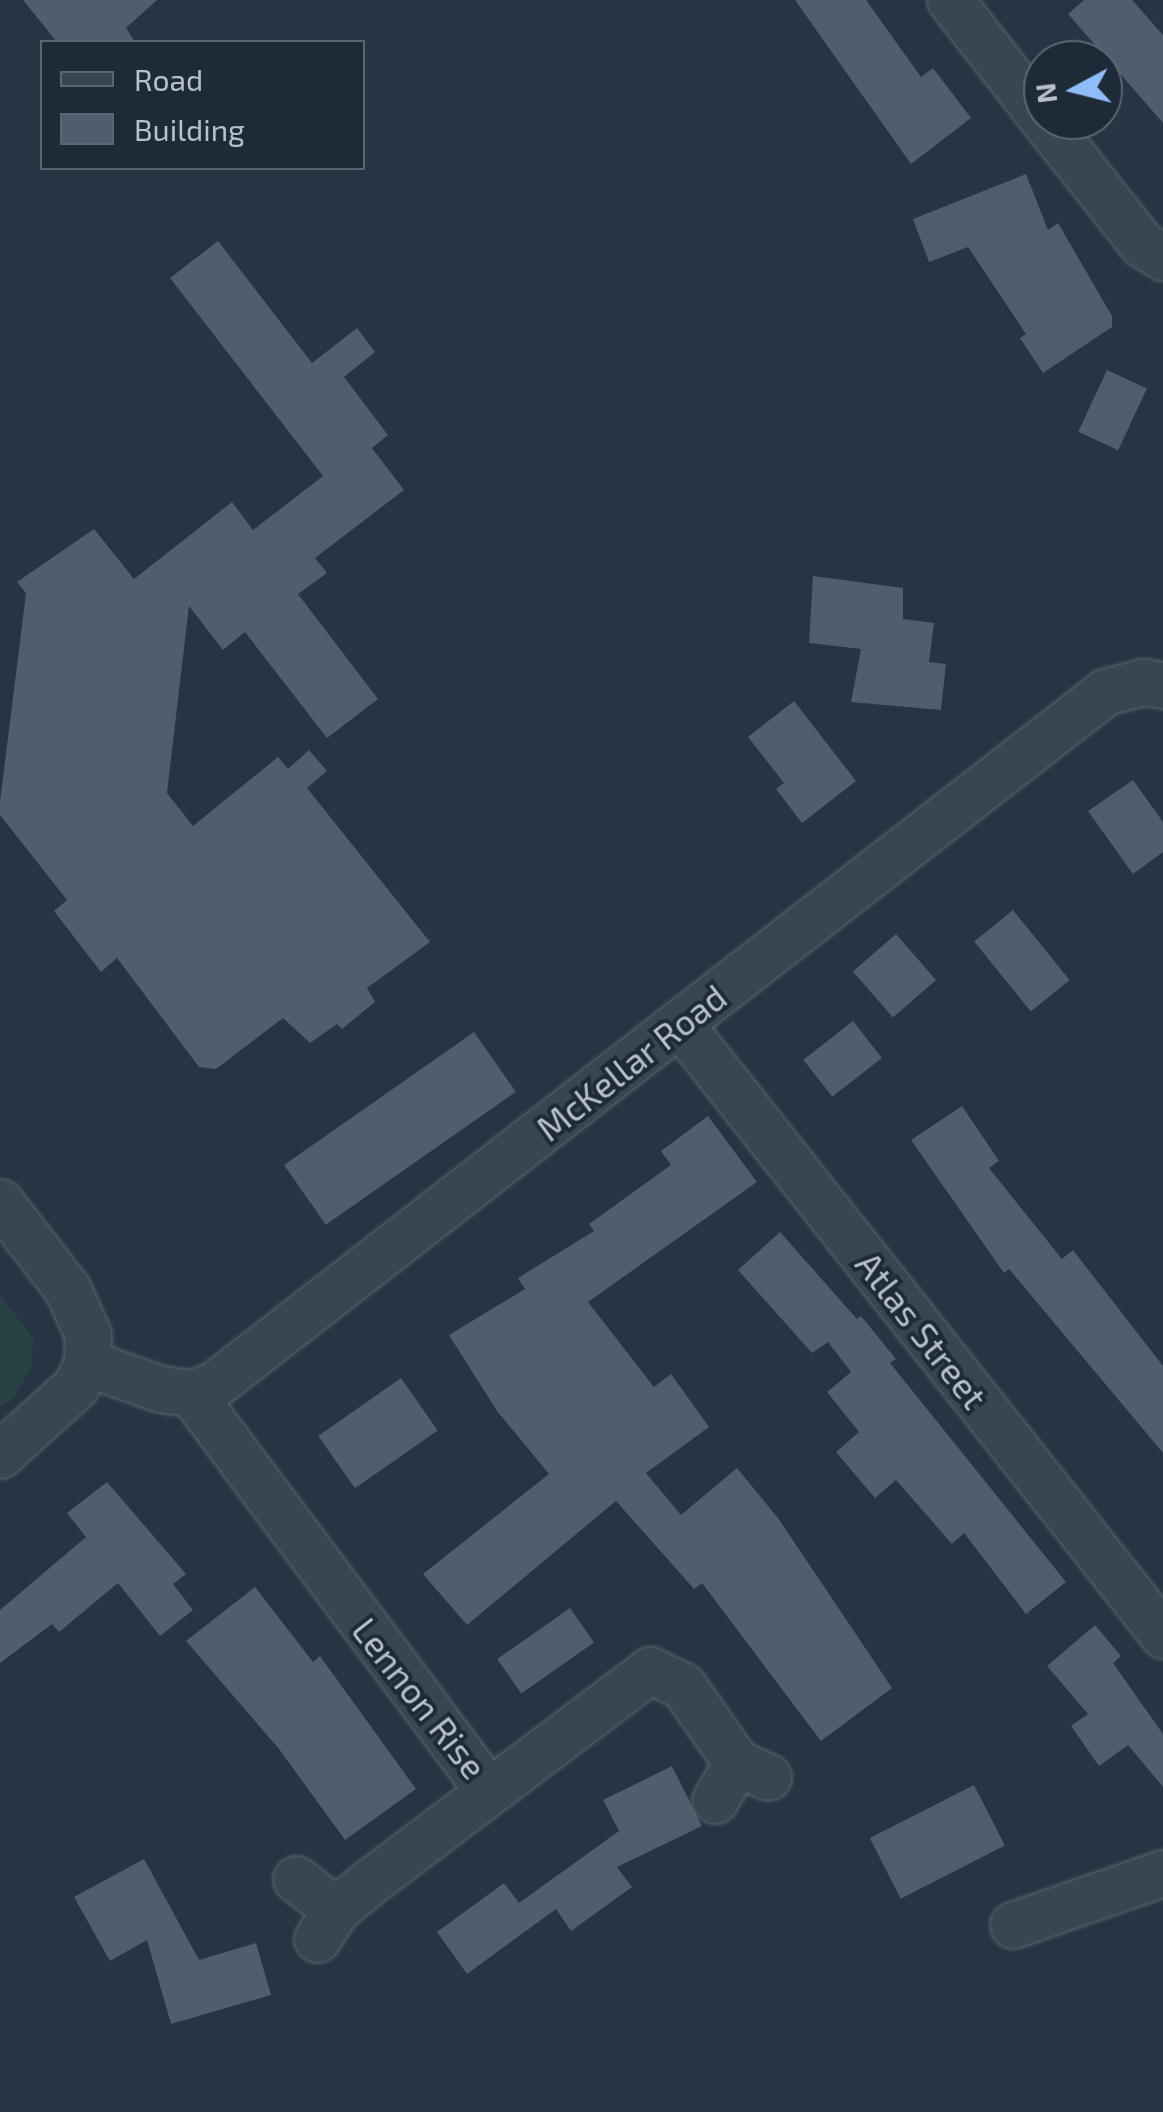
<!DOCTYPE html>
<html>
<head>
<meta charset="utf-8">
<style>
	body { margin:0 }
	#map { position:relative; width:1163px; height:2112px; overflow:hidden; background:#263443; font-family:"Exo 2",sans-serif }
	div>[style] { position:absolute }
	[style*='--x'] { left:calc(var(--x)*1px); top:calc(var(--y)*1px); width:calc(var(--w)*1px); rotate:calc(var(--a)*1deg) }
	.green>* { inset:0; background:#284244 }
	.building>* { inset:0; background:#4f5d6e; transform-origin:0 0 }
	.roads { filter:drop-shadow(0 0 2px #59636f) drop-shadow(0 0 2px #59636f) }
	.minor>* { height:45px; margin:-22.5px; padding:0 22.5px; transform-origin:22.5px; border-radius:22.5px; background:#3a4552 }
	span { translate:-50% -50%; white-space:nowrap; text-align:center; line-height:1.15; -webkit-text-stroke:8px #1f2a38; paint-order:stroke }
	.street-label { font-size:35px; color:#b8c0cc }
	.legend { position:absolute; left:40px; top:40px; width:325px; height:130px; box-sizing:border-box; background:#1f2a38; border:2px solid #5c6673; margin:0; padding:12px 18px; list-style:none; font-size:30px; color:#b8c0cc }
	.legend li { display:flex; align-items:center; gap:20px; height:50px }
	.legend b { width:50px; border:2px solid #5c6673 }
	.north { position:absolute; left:1023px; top:40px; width:100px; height:100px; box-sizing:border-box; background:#1f2a38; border:2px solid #5c6673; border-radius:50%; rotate:263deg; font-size:28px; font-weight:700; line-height:40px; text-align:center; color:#b8c0cc }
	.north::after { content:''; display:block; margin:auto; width:35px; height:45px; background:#8fbdfa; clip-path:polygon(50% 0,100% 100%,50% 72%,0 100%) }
</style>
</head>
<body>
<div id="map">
	<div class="green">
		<div style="clip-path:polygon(0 1295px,33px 1338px,32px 1366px,15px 1396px,0 1407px)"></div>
	</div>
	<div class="building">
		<div style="clip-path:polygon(23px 0,157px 0,126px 28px,135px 42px,57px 42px)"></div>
		<div style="clip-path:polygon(795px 0,866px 0,921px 77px,933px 68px,971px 118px,911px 164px)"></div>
		<div style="clip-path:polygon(1084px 0,1132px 0,1163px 35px,1163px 123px,1068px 14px)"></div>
		<div style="clip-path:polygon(1026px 174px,1048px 230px,1058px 223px,1112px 316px,1112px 327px,1043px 373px,1020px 338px,1026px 334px,968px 247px,929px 262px,913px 219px)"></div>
		<div style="clip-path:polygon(218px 241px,312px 363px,357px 328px,375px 352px,344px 377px,388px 435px,372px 448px,404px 490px,315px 558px,327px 573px,298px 594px,378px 699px,327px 738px,245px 632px,223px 650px,189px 606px,167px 793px,193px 826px,278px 757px,288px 769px,309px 750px,327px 771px,307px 788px,430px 942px,367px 988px,375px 1002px,342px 1029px,337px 1024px,310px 1043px,283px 1018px,216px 1069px,199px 1067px,117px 958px,101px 972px,54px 911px,67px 900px,0 815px,0 802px,26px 593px,17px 582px,94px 529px,134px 579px,232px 502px,253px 530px,323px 476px,170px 278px)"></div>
		<div style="left:1107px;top:370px;width:44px;height:68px;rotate:25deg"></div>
		<div style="clip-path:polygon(813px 576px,903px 588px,903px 619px,934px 623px,929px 662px,946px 664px,941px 710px,851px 702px,861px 649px,809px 643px)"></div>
		<div style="clip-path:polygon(794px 701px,856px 781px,802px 823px,776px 789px,784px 783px,748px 737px)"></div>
		<div style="clip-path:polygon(1133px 780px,1163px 822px,1163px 852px,1133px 874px,1088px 811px)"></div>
		<div style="left:1013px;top:910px;width:90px;height:50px;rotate:51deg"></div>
		<div style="left:896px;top:934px;width:61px;height:57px;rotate:49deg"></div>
		<div style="left:853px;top:1021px;width:47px;height:63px;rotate:52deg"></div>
		<div style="left:474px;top:1032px;width:73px;height:232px;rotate:55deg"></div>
		<div style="clip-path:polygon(962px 1106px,999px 1161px,989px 1168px,1062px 1259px,1073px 1250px,1163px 1366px,1163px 1453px,1009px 1269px,1004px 1273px,911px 1140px)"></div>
		<div style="clip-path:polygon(708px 1116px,757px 1182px,588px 1302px,654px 1387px,671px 1374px,709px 1427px,646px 1473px,681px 1515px,737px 1468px,778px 1518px,892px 1688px,821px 1741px,702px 1583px,694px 1589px,616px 1501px,467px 1625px,423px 1574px,549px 1474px,497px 1411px,449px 1335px,525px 1289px,518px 1278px,594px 1231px,589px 1224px,671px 1165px,661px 1151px)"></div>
		<div style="clip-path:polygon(780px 1232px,857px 1319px,861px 1316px,896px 1359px,890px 1363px,1066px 1582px,1026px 1614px,964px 1533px,952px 1544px,896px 1480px,875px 1498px,836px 1452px,859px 1432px,827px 1392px,851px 1372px,828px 1342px,812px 1353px,738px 1270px)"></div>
		<div style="left:401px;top:1378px;width:64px;height:101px;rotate:55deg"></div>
		<div style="clip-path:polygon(107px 1482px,186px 1574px,173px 1584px,193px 1610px,160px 1636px,118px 1583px,59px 1632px,52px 1624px,0 1663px,0 1610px,86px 1537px,67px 1513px)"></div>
		<div style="clip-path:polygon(255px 1587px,313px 1662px,320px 1656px,416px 1789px,345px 1840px,279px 1749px,186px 1641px)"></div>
		<div style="left:570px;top:1608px;width:42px;height:89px;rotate:55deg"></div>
		<div style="clip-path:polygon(1095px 1625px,1121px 1656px,1113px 1663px,1163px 1734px,1163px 1787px,1128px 1745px,1099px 1766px,1071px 1726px,1088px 1714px,1047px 1666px)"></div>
		<div style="clip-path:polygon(672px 1766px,702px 1826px,617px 1867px,632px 1887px,571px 1931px,556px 1909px,467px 1974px,437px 1932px,504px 1883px,519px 1903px,619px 1831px,603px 1800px)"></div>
		<div style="left:974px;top:1785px;width:68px;height:117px;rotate:63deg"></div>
		<div style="clip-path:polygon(144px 1859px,199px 1960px,256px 1943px,271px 1995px,171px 2024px,147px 1940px,110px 1961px,74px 1897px)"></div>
	</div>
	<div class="roads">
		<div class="minor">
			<div style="--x:950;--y:0;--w:151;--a:52"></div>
			<div style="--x:1044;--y:120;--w:158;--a:51.7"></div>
			<div style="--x:1142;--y:244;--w:25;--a:32"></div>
			<div style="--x:680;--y:1024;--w:779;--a:51.67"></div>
			<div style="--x:0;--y:1202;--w:111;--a:52.3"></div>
			<div style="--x:68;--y:1290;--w:49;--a:66"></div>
			<div style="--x:88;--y:1335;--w:28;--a:92"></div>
			<div style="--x:87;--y:1363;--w:25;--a:116"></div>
			<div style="--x:76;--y:1386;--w:103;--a:137.8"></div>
			<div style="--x:87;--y:1363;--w:78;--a:19.4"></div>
			<div style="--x:161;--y:1389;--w:30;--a:8"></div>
			<div style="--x:191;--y:1393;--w:24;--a:-19"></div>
			<div style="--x:214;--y:1385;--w:1129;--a:-37.87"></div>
			<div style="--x:1105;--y:692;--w:39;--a:-15"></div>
			<div style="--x:1143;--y:682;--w:20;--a:9"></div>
			<div style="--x:191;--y:1393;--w:494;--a:53.2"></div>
			<div style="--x:715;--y:1800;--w:43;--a:-59.3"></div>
			<div style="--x:296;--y:1879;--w:51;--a:37.8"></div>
			<div style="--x:1013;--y:1925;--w:159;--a:-19.1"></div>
			<div style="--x:317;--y:1939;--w:35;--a:-57"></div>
			<div style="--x:336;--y:1910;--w:40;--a:-40"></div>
			<div style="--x:367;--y:1884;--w:355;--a:-37.1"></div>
			<div style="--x:650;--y:1670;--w:37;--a:26"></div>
			<div style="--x:683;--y:1686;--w:94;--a:55"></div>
			<div style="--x:737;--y:1763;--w:34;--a:24"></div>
		</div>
	</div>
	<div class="street-label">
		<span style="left:631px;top:1062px;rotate:-38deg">McKellar Road</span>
		<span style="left:922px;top:1330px;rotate:52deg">Atlas Street</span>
		<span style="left:420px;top:1698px;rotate:52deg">Lennon Rise</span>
	</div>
	<ul class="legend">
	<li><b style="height:12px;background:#3a4552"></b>Road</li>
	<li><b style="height:28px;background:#4f5d6e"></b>Building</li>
	</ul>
	<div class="north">N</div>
</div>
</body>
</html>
